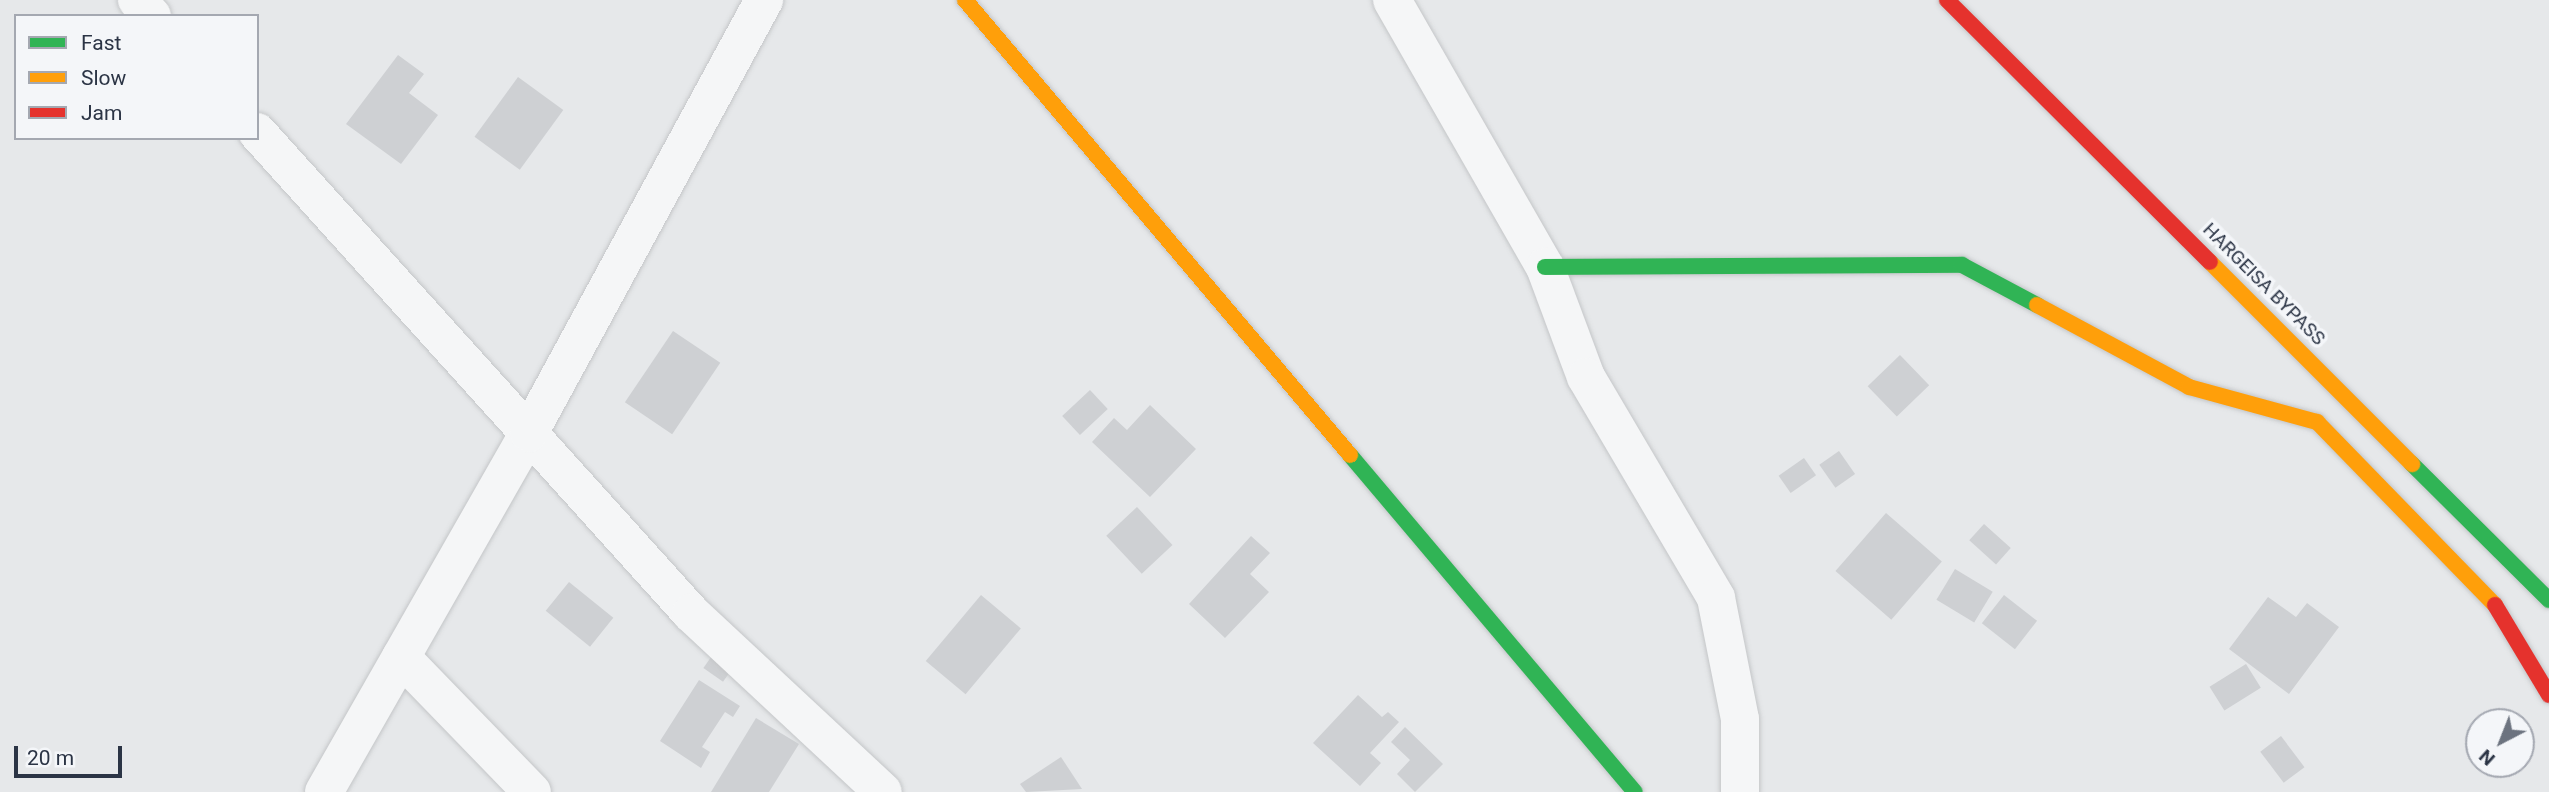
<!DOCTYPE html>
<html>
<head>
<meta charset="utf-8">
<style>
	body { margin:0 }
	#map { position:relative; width:2549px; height:792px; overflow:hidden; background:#e6e8ea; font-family:Roboto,sans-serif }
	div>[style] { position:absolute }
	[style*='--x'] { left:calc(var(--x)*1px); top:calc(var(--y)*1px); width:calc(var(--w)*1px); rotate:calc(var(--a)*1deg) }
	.building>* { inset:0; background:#ced0d3; transform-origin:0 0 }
	.roads { filter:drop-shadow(0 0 2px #c4c6c8) drop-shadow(0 0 2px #c4c6c8) }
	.street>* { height:38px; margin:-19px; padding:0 19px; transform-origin:19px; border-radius:19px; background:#f5f6f7 }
	.fast>* { height:16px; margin:-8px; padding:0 8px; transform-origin:8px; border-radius:8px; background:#30b455 }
	.slow>* { height:16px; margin:-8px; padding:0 8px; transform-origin:8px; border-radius:8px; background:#ff9f0a }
	.jam>* { height:16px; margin:-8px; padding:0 8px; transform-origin:8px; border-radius:8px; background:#e5322d }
	span { translate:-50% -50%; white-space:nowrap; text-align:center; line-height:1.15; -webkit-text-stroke:7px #f4f6f9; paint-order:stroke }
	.street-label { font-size:19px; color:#2b3445 }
	.legend { position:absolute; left:14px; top:14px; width:245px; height:126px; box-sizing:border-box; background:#f4f6f9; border:2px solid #a4a8b1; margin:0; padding:9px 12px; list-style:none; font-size:21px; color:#2b3445 }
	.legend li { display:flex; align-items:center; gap:14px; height:35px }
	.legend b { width:35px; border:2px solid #a4a8b1 }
	.north { position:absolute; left:2465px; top:708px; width:70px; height:70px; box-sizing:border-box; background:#f4f6f9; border:2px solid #a4a8b1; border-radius:50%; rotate:222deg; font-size:19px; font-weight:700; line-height:28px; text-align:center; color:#2b3445 }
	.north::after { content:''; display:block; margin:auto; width:24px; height:32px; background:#6c737f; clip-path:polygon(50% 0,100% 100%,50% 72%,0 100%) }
	.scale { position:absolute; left:14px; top:746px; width:108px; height:32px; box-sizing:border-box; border:4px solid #2b3445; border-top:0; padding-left:9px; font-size:21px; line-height:24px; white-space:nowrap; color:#2b3445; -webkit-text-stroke:5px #f4f6f9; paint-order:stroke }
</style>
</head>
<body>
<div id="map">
	<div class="building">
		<div style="clip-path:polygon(398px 55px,424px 74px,409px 93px,438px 115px,401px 164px,346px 124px)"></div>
		<div style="left:518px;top:77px;width:56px;height:74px;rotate:36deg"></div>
		<div style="left:673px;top:331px;width:57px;height:86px;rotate:34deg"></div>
		<div style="left:1900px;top:355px;width:42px;height:45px;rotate:46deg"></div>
		<div style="left:1090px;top:390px;width:26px;height:38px;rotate:47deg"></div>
		<div style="clip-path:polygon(1150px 405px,1196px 449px,1150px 497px,1092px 442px,1114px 418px,1127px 430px)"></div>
		<div style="left:1839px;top:451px;width:28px;height:24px;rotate:55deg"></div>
		<div style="left:1804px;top:458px;width:21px;height:31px;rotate:55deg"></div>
		<div style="left:1137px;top:507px;width:52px;height:42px;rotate:47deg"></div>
		<div style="left:1886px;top:513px;width:74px;height:77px;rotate:41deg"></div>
		<div style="left:1984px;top:524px;width:36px;height:22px;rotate:42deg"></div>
		<div style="clip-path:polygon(1251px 536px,1270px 553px,1250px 574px,1269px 592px,1225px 638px,1189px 604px)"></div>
		<div style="left:1955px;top:569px;width:44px;height:36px;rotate:31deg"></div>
		<div style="left:569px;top:582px;width:57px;height:37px;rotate:39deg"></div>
		<div style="left:981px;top:595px;width:52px;height:86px;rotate:40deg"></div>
		<div style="left:2004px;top:595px;width:42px;height:36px;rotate:38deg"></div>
		<div style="clip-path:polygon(2268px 597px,2296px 617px,2307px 603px,2339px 627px,2289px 694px,2229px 649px)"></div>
		<div style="left:716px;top:650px;width:24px;height:22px;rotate:35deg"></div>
		<div style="left:2246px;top:664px;width:28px;height:43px;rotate:58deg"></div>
		<div style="clip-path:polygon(699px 680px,740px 706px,733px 717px,725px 712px,702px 747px,710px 752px,701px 768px,660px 741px)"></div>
		<div style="clip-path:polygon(1358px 695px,1382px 717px,1388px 712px,1399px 722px,1370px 753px,1381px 763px,1360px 786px,1313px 743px)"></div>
		<div style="clip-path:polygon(756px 718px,799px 744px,769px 792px,711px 792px)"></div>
		<div style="clip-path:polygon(1405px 727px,1443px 764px,1415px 792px,1397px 774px,1410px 760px,1391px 742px)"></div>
		<div style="left:2281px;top:736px;width:39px;height:26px;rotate:53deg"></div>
		<div style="clip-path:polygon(1061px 757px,1082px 789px,1026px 792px,1020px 784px)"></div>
	</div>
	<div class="roads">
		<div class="street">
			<div style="--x:137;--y:0;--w:22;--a:47"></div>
			<div style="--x:1392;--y:0;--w:308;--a:60.2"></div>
			<div style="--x:1545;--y:267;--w:117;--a:69.6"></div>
			<div style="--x:1586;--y:377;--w:256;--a:59.5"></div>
			<div style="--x:1716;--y:598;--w:123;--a:78.8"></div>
			<div style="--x:1740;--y:719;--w:73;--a:90"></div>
			<div style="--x:257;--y:132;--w:648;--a:47.94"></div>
			<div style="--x:691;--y:613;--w:262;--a:43"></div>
			<div style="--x:401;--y:657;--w:188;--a:45.9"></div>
			<div style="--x:324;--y:792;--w:413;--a:-60.3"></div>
			<div style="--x:529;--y:433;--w:493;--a:-61.5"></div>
		</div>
		<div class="fast">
			<div style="--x:1545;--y:267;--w:417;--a:-0.3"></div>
			<div style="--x:1962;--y:265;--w:85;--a:28.1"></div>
			<div style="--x:1350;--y:455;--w:441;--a:49.8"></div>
			<div style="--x:2412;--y:464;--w:193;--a:44.8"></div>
		</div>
		<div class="slow">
			<div style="--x:965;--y:0;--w:596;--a:49.76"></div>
			<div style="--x:2210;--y:262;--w:286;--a:45"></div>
			<div style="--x:2037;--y:305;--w:173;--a:28.3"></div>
			<div style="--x:2189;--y:387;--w:133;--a:15.3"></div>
			<div style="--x:2317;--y:422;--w:255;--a:45.8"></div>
		</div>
		<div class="jam">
			<div style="--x:1947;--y:0;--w:371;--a:44.9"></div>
			<div style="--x:2495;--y:605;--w:105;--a:59"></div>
		</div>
	</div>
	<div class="street-label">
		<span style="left:2264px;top:284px;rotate:45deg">HARGEISA BYPASS</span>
	</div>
	<ul class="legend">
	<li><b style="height:9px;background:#30b455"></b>Fast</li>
	<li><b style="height:9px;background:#ff9f0a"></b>Slow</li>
	<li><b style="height:9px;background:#e5322d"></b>Jam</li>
	</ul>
	<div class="north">N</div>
	<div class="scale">20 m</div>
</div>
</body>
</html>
